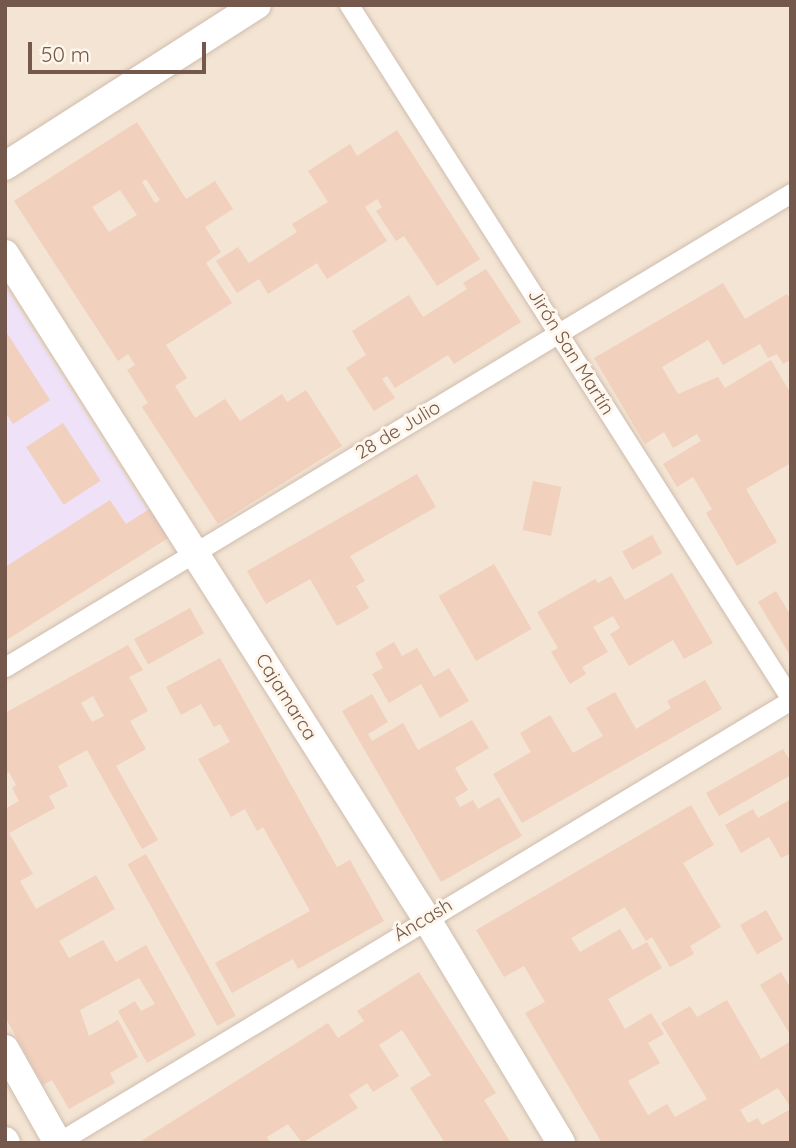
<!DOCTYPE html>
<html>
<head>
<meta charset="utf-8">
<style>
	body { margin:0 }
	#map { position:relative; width:796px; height:1148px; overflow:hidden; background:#fcf2e5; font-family:Quicksand,sans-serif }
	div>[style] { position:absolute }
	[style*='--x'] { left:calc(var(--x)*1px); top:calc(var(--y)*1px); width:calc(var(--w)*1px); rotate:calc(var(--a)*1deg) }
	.residential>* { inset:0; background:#f3e4d3; transform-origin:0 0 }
	.education>* { inset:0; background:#efe1f8 }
	.building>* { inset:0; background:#f1d0bd; transform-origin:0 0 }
	.roads { filter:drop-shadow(0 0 2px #cfbcae) drop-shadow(0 0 2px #cfbcae) }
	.street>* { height:19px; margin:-9.5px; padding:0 9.5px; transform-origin:9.5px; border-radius:9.5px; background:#fff }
	.secondary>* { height:28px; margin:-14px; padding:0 14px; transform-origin:14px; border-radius:14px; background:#fff }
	span { translate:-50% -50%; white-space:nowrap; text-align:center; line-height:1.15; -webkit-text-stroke:6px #fff6eb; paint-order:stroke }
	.street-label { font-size:19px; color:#74584b }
	.frame { position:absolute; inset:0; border:7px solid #74584b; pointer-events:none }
	.scale { position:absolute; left:28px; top:42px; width:178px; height:32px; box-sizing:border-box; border:4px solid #74584b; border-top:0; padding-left:9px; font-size:21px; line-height:24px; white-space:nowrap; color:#74584b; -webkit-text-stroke:5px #fff6eb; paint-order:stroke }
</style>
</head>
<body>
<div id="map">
	<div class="residential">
		<div style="left:5px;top:5px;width:786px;height:1138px"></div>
	</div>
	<div class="education">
		<div style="clip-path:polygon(5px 286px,159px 529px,5px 621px)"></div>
	</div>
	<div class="building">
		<div style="clip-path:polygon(evenodd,137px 122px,186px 199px,215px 181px,233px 209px,205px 227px,221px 252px,206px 263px,232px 303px,166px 345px,187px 378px,175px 386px,195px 418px,225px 399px,240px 421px,282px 394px,287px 402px,306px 390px,342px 446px,218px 524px,142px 407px,148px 403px,127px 370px,135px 365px,128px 354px,118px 361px,14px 201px,137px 122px,146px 179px,160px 200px,155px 203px,142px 182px,146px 179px,137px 122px,120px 190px,137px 215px,109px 232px,92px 207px,120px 190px)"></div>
		<div style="clip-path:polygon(397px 130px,480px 259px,437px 286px,404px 236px,396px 241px,376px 211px,382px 207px,377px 199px,365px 207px,387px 241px,327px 279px,317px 263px,268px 294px,259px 279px,237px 293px,216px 261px,238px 247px,249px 263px,297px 232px,292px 224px,328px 202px,308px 171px,350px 144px,357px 156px)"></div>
		<div style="clip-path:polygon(486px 269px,521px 322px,454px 364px,448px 355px,395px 388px,387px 376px,382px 379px,395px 398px,374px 411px,346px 368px,366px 355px,352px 331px,409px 295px,423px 317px,467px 289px,463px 283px)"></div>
		<div style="clip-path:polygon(723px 283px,745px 319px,787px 294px,791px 301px,791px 360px,783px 364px,777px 354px,768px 358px,760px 344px,723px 365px,708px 340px,662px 367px,678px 394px,718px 377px,725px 388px,771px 360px,791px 394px,791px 463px,746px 489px,777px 542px,737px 566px,706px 513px,712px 509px,693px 477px,677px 487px,663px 464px,701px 441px,697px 434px,673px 448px,664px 432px,645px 444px,594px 358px)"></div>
		<div style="clip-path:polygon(5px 330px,50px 400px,13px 424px,5px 412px)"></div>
		<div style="left:63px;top:423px;width:69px;height:44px;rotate:57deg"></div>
		<div style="clip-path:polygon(417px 474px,436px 507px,350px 556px,365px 581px,356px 586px,369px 608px,337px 626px,310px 579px,266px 604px,247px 571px)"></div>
		<div style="left:533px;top:481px;width:29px;height:50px;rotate:12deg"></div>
		<div style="clip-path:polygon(110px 500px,126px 524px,157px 504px,176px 533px,5px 641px,5px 567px)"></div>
		<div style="left:652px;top:535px;width:21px;height:34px;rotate:61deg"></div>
		<div style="left:494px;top:564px;width:75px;height:64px;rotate:60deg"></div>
		<div style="clip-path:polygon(672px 573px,713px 643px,684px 659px,673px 640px,629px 666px,610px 634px,620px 628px,613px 616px,593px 627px,608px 652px,582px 667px,586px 674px,570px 684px,551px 652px,558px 648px,537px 612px,595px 579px,598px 583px,611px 576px,625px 600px)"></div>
		<div style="clip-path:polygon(776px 591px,791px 616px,791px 657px,758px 602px)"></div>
		<div style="left:190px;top:608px;width:29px;height:64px;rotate:61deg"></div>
		<div style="clip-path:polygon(394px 642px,402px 656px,417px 648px,434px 677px,449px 668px,469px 701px,440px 718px,421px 684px,389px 703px,372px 674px,383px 668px,375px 653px)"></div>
		<div style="clip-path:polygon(evenodd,128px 645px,143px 670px,129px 677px,148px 711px,130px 721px,146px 749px,116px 766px,158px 840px,142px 849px,87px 750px,58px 766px,68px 786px,49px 796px,55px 808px,9px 833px,33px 874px,20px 881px,36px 909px,96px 875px,115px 909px,59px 941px,69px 958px,103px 940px,116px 962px,146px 945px,196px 1035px,147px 1063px,118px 1011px,135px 1001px,141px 1011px,155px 1004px,139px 978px,80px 1010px,89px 1036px,118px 1020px,138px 1057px,110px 1073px,115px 1083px,69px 1109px,52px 1080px,43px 1085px,5px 1017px,5px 809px,19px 801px,12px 788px,16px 785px,9px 772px,5px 774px,5px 713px,128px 645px,93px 696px,104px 716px,92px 722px,81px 703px,93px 696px)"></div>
		<div style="clip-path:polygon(220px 658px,337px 867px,350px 860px,384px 921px,298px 969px,293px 959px,232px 993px,215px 963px,310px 911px,263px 827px,257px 831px,245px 809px,231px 817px,198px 759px,230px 742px,220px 724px,214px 727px,201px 704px,181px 715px,166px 687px)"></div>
		<div style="clip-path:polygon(705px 680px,722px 709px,522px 823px,493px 774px,531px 752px,520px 733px,550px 715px,573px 753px,603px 736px,586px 708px,615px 692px,636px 729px,671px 708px,667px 701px)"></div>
		<div style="clip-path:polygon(372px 694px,388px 722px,368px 734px,372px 741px,403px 723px,418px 750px,472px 720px,489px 748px,455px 768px,468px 790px,455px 798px,460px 807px,473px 800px,478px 809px,499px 797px,522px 836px,441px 882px,342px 711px)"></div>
		<div style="clip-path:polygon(783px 749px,791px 762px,791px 775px,719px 816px,706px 793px)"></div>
		<div style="clip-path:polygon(791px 799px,791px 853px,781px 858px,769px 837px,741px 853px,725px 825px,753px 809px,758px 818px)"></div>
		<div style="clip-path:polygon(691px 805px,714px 845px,683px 863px,721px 927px,690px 946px,694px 954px,670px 967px,652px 937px,646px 941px,625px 907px,571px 938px,580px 952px,620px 929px,633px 950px,647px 942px,662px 968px,608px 999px,625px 1029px,651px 1013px,664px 1034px,648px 1043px,660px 1063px,628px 1081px,648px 1115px,667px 1104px,675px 1117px,707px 1099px,661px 1023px,690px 1006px,697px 1017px,727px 1000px,761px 1059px,791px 1041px,791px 1108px,778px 1088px,740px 1110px,748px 1123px,758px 1118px,762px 1125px,791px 1109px,791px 1143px,602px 1143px,525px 1013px,545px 1002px,524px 966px,504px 977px,476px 930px)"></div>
		<div style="left:146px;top:854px;width:185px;height:21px;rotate:61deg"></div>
		<div style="left:766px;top:910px;width:34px;height:30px;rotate:60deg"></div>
		<div style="clip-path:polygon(419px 972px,496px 1093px,484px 1100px,511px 1143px,445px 1143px,410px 1088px,431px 1075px,402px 1030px,379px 1045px,399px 1076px,373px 1092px,367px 1083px,349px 1095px,358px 1108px,302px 1143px,288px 1124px,267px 1137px,270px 1143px,138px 1143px,328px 1023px,338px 1038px,364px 1021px,357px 1011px)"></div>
		<div style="clip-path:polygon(781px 972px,791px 989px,791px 1036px,760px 985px)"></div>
	</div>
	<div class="roads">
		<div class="street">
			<div style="--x:349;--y:5;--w:823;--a:57.51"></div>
			<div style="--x:5;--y:667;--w:918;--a:-31.09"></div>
			<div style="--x:57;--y:1143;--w:857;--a:-31.11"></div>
		</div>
		<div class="secondary">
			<div style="--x:5;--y:166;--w:299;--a:-32.6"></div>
			<div style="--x:5;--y:254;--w:786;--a:57.62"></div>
			<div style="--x:426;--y:918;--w:262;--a:59"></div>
			<div style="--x:5;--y:1049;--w:108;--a:60.6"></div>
			<div style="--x:5;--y:1141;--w:2;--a:63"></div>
		</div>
	</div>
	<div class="street-label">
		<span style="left:571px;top:352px;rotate:58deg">Jirón San Martín</span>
		<span style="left:398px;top:430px;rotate:-31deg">28 de Julio</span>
		<span style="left:286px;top:697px;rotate:58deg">Cajamarca</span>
		<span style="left:423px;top:920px;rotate:-31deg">Áncash</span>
	</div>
	<div class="frame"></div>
	<div class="scale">50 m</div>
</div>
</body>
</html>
